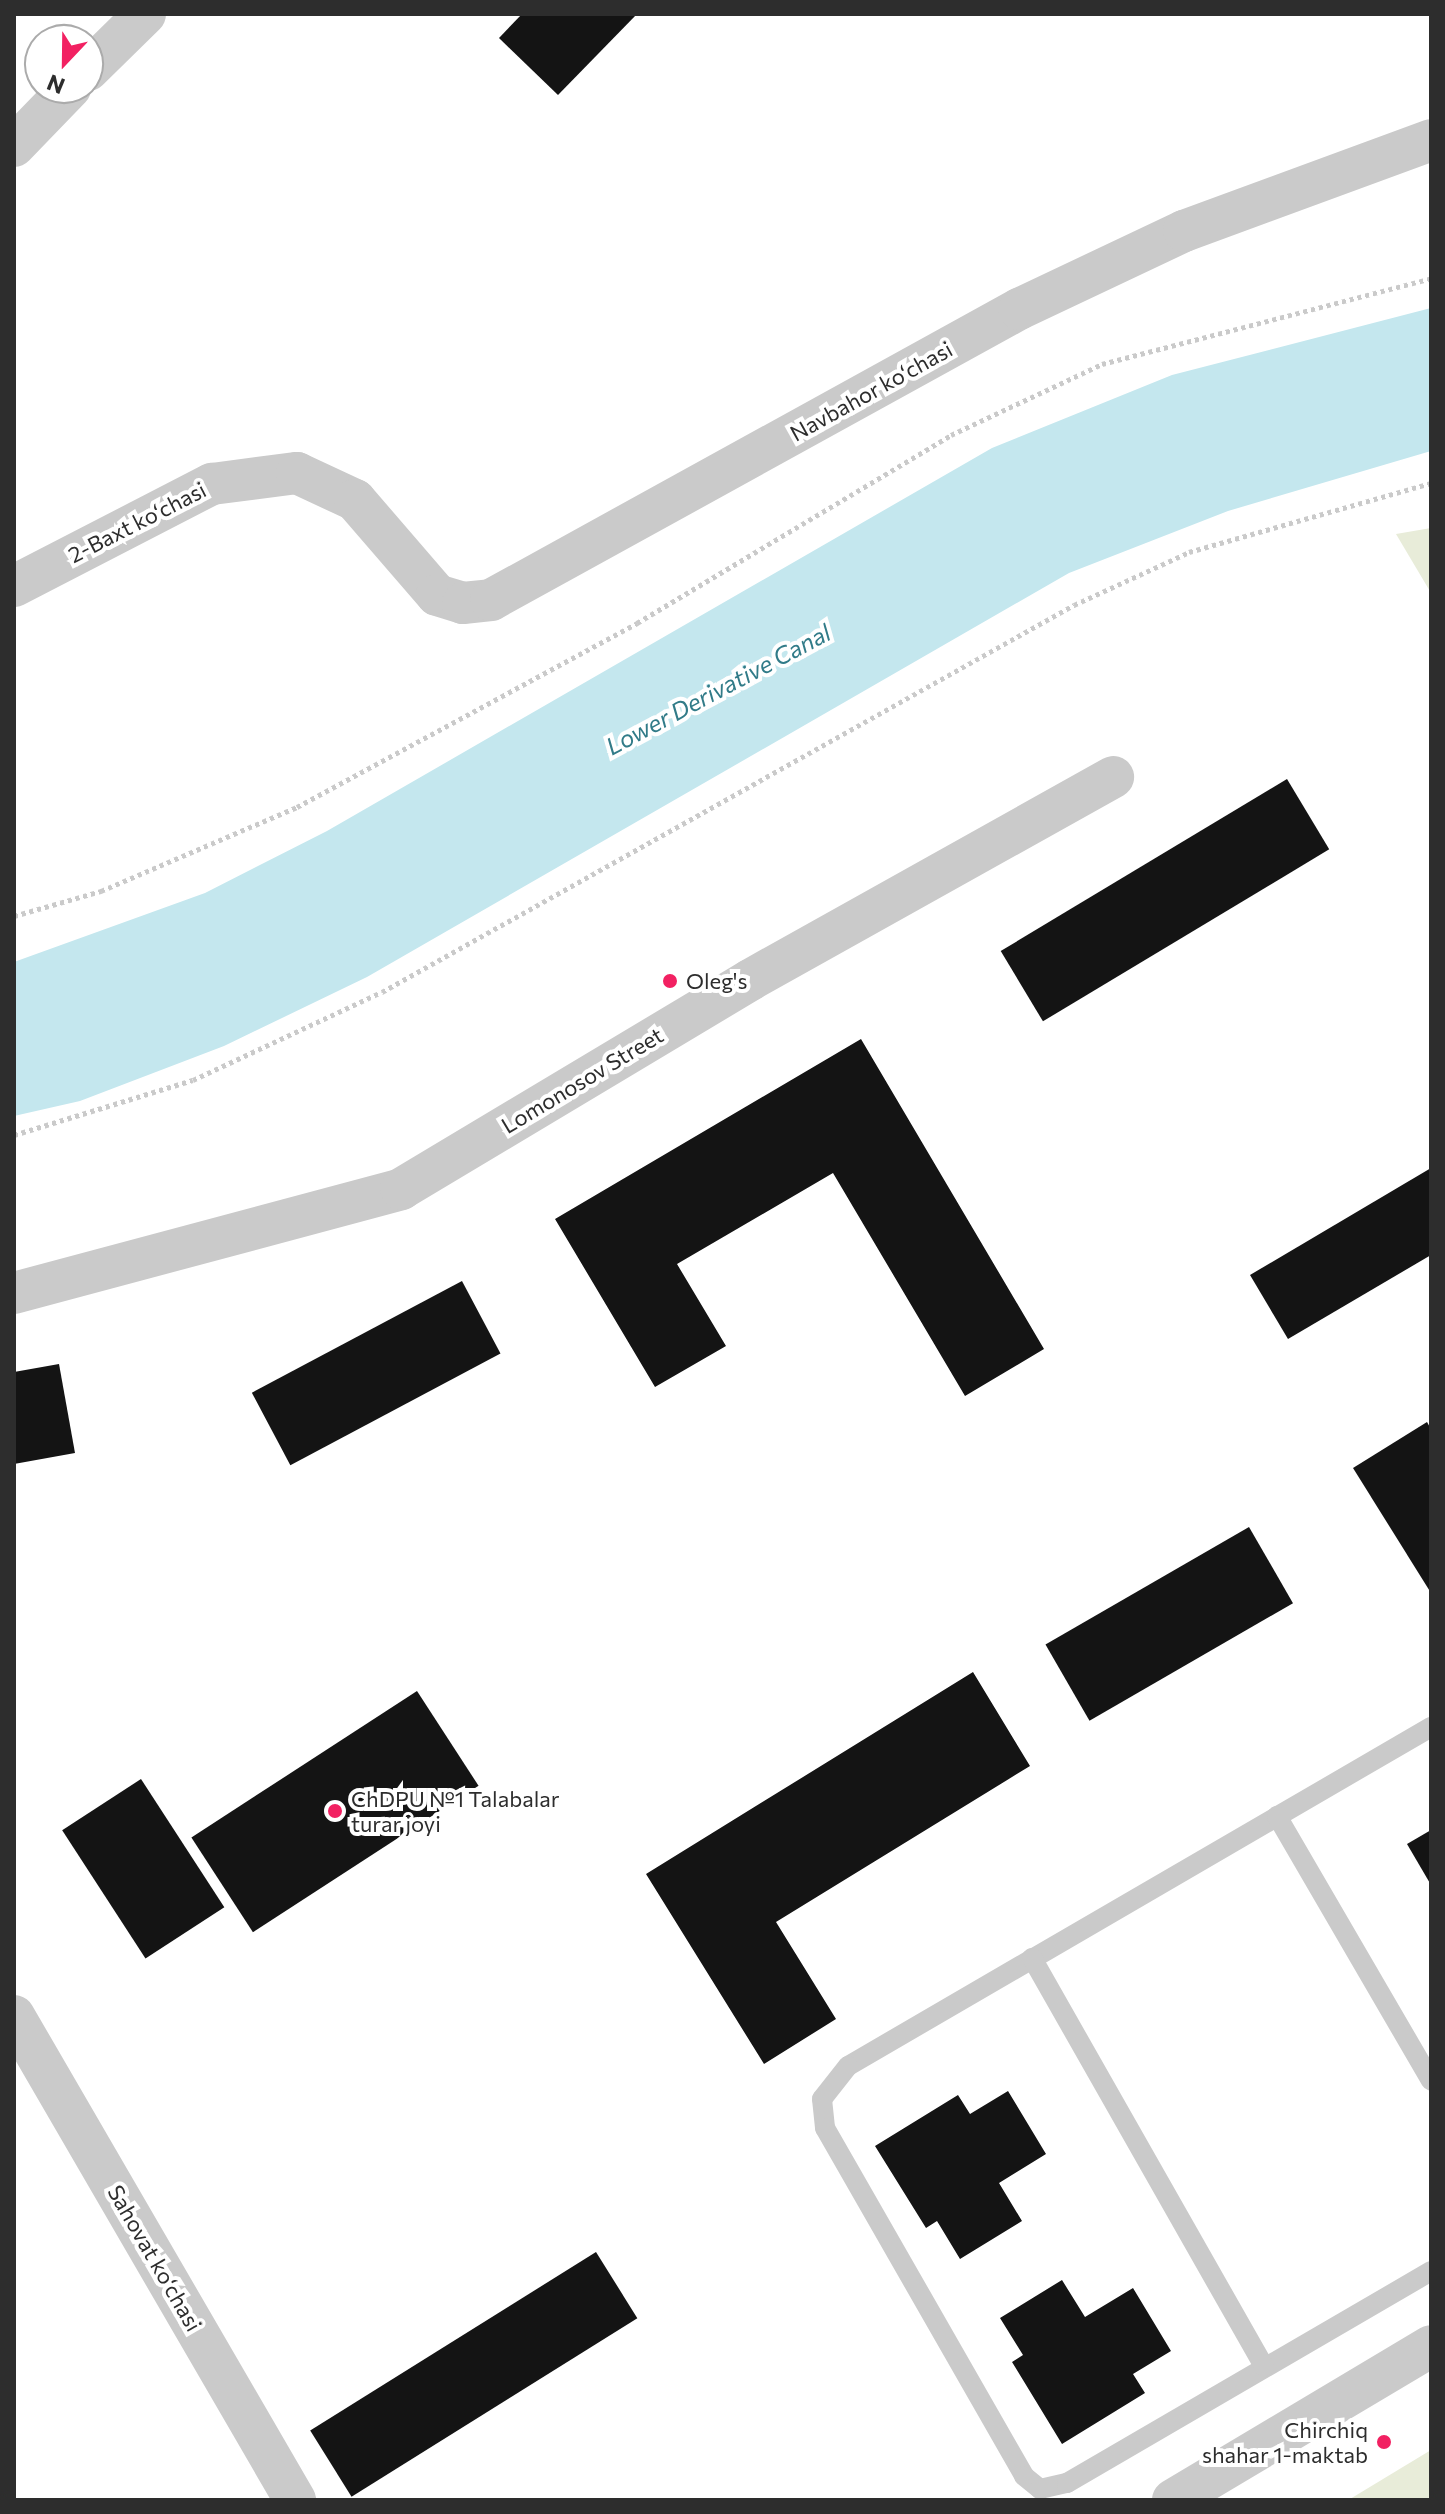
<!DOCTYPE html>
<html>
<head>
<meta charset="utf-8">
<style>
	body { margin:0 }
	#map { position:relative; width:1445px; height:2514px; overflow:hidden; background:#fff; font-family:Commissioner,sans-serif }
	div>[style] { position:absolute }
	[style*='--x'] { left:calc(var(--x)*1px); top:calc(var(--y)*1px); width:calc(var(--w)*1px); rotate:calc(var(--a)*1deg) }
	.green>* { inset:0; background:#e8ecd9 }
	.water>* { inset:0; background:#c4e7ee }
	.building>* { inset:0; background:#141414; transform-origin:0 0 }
	.path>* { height:5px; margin-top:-2.5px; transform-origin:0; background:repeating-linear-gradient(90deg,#cacaca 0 4px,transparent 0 8px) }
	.service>* { height:20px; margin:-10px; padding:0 10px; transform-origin:10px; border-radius:10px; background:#cacaca }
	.minor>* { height:42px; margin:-21px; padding:0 21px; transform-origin:21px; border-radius:21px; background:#cacaca }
	.dots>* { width:22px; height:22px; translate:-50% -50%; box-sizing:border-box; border:4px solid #fff; border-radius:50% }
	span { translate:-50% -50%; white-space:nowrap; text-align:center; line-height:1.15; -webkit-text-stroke:8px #fff; paint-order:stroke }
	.street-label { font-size:22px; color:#2d2d2d }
	.poi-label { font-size:22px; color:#2d2d2d }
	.left { translate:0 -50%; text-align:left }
	.right { translate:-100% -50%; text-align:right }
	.water-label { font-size:24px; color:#317b88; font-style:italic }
	.frame { position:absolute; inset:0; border:16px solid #2d2d2d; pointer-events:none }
	.north { position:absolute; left:24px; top:24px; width:80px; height:80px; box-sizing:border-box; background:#fff; border:2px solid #ababab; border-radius:50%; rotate:202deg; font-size:22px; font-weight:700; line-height:32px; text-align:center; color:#2d2d2d }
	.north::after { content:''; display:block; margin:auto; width:28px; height:36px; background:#f22162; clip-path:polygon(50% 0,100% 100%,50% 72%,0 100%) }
</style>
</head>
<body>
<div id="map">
	<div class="green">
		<div style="clip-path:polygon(1431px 528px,1431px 593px,1396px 534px)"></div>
		<div style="clip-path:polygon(1431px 2450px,1431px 2500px,1350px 2500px,1350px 2499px)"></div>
	</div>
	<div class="water">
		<div style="clip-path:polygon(1431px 308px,1431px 451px,1228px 511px,1069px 573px,367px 977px,224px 1046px,80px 1101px,14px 1116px,14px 962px,205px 893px,327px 831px,992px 448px,1172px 375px)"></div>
	</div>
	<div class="building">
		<div style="clip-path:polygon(522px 14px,637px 14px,558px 95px,499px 38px)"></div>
		<div style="left:1287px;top:779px;width:82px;height:334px;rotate:59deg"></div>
		<div style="clip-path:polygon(861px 1039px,1044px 1349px,965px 1396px,833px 1173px,677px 1264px,726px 1346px,655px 1387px,555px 1219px)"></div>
		<div style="clip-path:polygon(1431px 1168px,1431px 1255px,1288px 1339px,1250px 1275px)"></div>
		<div style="left:462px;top:1281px;width:82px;height:238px;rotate:62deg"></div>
		<div style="clip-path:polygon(59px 1364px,75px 1453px,14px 1464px,14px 1372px)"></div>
		<div style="clip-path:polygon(1427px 1422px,1431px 1429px,1431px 1593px,1353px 1468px)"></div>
		<div style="left:1249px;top:1527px;width:88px;height:235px;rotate:60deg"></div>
		<div style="clip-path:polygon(973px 1672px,1030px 1766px,776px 1922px,836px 2019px,764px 2064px,646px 1874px)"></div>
		<div style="left:417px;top:1691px;width:113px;height:269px;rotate:57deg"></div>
		<div style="left:141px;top:1779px;width:153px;height:94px;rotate:57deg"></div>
		<div style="clip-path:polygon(1431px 1830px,1431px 1885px,1407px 1844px)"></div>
		<div style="clip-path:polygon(1008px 2091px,1046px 2154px,999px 2183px,1022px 2221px,960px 2259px,937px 2221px,926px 2228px,875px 2146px,958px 2095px,970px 2114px)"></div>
		<div style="left:596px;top:2252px;width:78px;height:337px;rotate:58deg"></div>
		<div style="clip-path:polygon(1062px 2280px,1085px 2317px,1133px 2288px,1171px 2351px,1133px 2374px,1145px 2393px,1062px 2444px,1012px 2362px,1023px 2355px,1000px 2318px)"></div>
	</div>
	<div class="path">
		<div style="--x:14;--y:916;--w:91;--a:-16"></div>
		<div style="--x:101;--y:891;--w:213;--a:-23.2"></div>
		<div style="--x:297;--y:807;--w:387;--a:-28.4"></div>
		<div style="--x:637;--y:623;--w:366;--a:-30.9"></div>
		<div style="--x:951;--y:435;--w:167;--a:-25.2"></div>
		<div style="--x:1102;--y:364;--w:340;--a:-14.6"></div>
		<div style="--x:14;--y:1135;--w:187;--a:-17.1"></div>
		<div style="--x:193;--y:1080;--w:208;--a:-25"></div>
		<div style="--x:382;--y:992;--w:793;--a:-29.22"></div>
		<div style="--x:1074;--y:605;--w:127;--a:-24.7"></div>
		<div style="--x:1189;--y:552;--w:252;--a:-15.9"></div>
	</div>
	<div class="service">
		<div style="--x:1431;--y:1727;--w:674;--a:149.82"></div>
		<div style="--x:848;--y:2066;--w:42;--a:128.2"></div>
		<div style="--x:822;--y:2099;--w:29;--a:84"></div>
		<div style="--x:825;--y:2128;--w:401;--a:60.2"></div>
		<div style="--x:1024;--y:2476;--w:21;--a:39"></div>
		<div style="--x:1040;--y:2489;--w:28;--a:-13"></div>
		<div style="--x:1067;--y:2483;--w:421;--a:-30.2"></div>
		<div style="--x:1277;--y:1816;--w:306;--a:59.8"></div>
		<div style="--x:1032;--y:1958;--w:470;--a:60.4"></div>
	</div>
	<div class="minor">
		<div style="--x:88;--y:70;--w:80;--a:-44.5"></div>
		<div style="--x:14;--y:146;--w:81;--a:-46"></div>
		<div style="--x:14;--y:586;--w:223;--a:-27.3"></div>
		<div style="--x:212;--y:484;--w:86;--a:-7.4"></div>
		<div style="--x:297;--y:473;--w:64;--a:25"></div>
		<div style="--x:355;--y:500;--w:125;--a:49.2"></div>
		<div style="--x:437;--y:595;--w:27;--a:17"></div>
		<div style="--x:463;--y:603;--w:28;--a:-6"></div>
		<div style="--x:491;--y:600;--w:603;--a:-28.86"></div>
		<div style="--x:1019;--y:309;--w:183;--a:-25.3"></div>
		<div style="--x:1184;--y:231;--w:263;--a:-20.2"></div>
		<div style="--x:14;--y:1293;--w:401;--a:-15"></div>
		<div style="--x:401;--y:1189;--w:407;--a:-30.9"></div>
		<div style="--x:750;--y:980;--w:416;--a:-29.2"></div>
		<div style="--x:14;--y:2016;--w:560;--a:59.86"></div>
		<div style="--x:1173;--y:2500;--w:300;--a:-30.8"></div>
	</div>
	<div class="dots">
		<div style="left:670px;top:981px;background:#f22162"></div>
		<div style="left:335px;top:1811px;background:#f22162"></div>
		<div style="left:1384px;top:2442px;background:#f22162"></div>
	</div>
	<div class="street-label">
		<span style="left:871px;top:391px;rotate:-29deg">Navbahor ko‘chasi</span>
		<span style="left:137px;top:522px;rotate:-27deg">2-Baxt ko‘chasi</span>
		<span style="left:582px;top:1080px;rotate:-31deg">Lomonosov Street</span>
		<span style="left:155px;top:2258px;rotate:60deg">Sahovat ko‘chasi</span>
	</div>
	<div class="poi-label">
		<span class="left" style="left:686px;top:981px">Oleg's</span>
		<span class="left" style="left:351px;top:1811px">ChDPU №1 Talabalar<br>turar joyi</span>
		<span class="right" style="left:1368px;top:2442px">Chirchiq<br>shahar 1-maktab</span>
	</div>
	<div class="water-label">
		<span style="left:718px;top:689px;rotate:-28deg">Lower Derivative Canal</span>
	</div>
	<div class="frame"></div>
	<div class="north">N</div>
</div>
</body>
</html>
